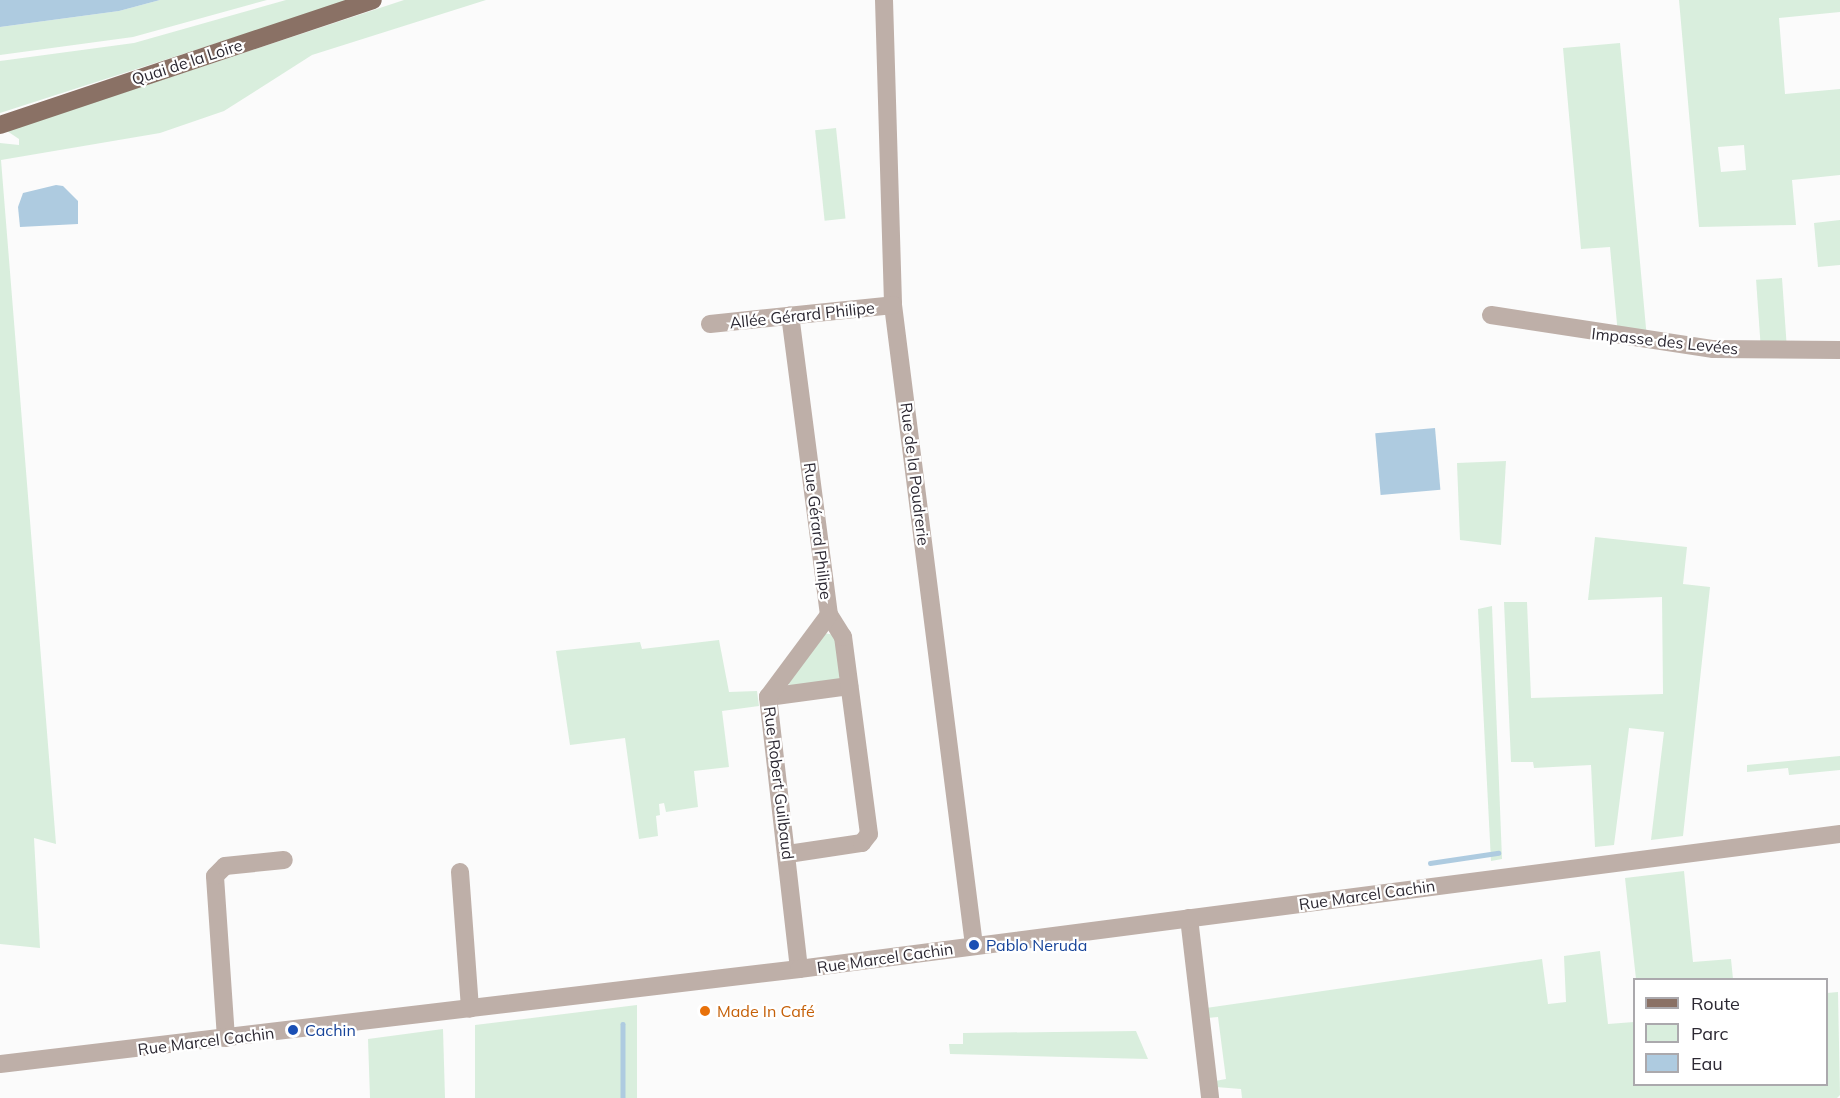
<!DOCTYPE html>
<html>
<head>
<meta charset="utf-8">
<style>
	body { margin:0 }
	#map { position:relative; width:1840px; height:1098px; overflow:hidden; background:#fbfbfb; font-family:Mulish,sans-serif }
	div>[style] { position:absolute }
	[style*='--x'] { left:calc(var(--x)*1px); top:calc(var(--y)*1px); width:calc(var(--w)*1px); rotate:calc(var(--a)*1deg) }
	.green>* { inset:0; background:#d9eedd; transform-origin:0 0 }
	.water>* { inset:0; background:#aecbe0; transform-origin:0 0 }
	.stream>* { height:4.5px; margin:-2.25px; padding:0 2.25px; transform-origin:2.25px; border-radius:2.25px; background:#aecbe0 }
	.minor>* { height:18px; margin:-9px; padding:0 9px; transform-origin:9px; border-radius:9px; background:#beafa8 }
	.major>* { height:18px; margin:-9px; padding:0 9px; transform-origin:9px; border-radius:9px; background:#8a7165 }
	.dots>* { width:16px; height:16px; translate:-50% -50%; box-sizing:border-box; border:3px solid #fff; border-radius:50% }
	span { translate:-50% -50%; white-space:nowrap; text-align:center; line-height:1.15; -webkit-text-stroke:4.5px #fff; paint-order:stroke }
	.street-label { font-size:16px; color:#2d2933 }
	.transit-label { font-size:16px; color:#164399 }
	.left { translate:0 -50%; text-align:left }
	.food-label { font-size:16px; color:#c56008 }
	.legend { position:absolute; left:1633px; top:978px; width:195px; height:108px; box-sizing:border-box; background:#fff; border:2px solid #aba9ad; margin:0; padding:8px 10px; list-style:none; font-size:18px; color:#2d2933 }
	.legend li { display:flex; align-items:center; gap:12px; height:30px }
	.legend b { width:30px; border:2px solid #aba9ad }
</style>
</head>
<body>
<div id="map">
	<div class="green">
		<div style="clip-path:polygon(160px 0,267px 0,133px 37px,0 55px,0 27px,119px 11px)"></div>
		<div style="clip-path:polygon(286px 0,351px 0,0 113px,0 61px,134px 43px)"></div>
		<div style="clip-path:polygon(404px 0,486px 0,312px 55px,224px 111px,160px 133px,1px 160px,56px 844px,34px 838px,40px 948px,0 944px,0 143px,19px 145px,19px 139px,7px 131px)"></div>
		<div style="clip-path:polygon(evenodd,1679px 0,1840px 0,1840px 12px,1779px 18px,1785px 94px,1840px 89px,1840px 175px,1792px 180px,1796px 225px,1699px 227px,1679px 0,1744px 145px,1746px 170px,1721px 172px,1718px 147px,1744px 145px)"></div>
		<div style="clip-path:polygon(1620px 43px,1647px 339px,1618px 335px,1610px 247px,1581px 249px,1563px 48px)"></div>
		<div style="left:836px;top:128px;width:91px;height:21px;rotate:84deg"></div>
		<div style="clip-path:polygon(1840px 220px,1840px 265px,1818px 267px,1814px 223px)"></div>
		<div style="left:1782px;top:278px;width:64px;height:26px;rotate:86deg"></div>
		<div style="clip-path:polygon(1506px 461px,1501px 545px,1460px 540px,1457px 463px)"></div>
		<div style="clip-path:polygon(1595px 537px,1687px 547px,1683px 584px,1710px 587px,1683px 836px,1651px 840px,1664px 732px,1629px 728px,1614px 845px,1595px 847px,1591px 765px,1534px 768px,1533px 762px,1511px 762px,1504px 602px,1527px 602px,1531px 698px,1663px 694px,1662px 597px,1588px 600px)"></div>
		<div style="clip-path:polygon(1492px 606px,1502px 859px,1491px 861px,1478px 609px)"></div>
		<div style="clip-path:polygon(824px 633px,835px 635px,842px 673px,839px 679px,790px 686px,788px 682px)"></div>
		<div style="clip-path:polygon(719px 640px,729px 692px,757px 691px,759px 706px,722px 711px,729px 767px,694px 771px,698px 807px,666px 812px,664px 803px,659px 804px,660px 815px,656px 816px,658px 836px,639px 839px,625px 738px,570px 745px,556px 651px,640px 642px,642px 649px)"></div>
		<div style="clip-path:polygon(1840px 756px,1840px 770px,1789px 775px,1788px 768px,1747px 772px,1747px 765px)"></div>
		<div style="clip-path:polygon(1684px 871px,1693px 962px,1731px 959px,1733px 979px,1636px 979px,1625px 878px)"></div>
		<div style="clip-path:polygon(1600px 951px,1608px 1024px,1634px 1022px,1634px 1084px,1826px 1084px,1827px 993px,1838px 992px,1840px 1095px,1837px 1098px,1242px 1098px,1241px 1089px,1216px 1087px,1215px 1081px,1226px 1079px,1218px 1017px,1207px 1018px,1206px 1008px,1542px 959px,1548px 1004px,1566px 1002px,1564px 956px)"></div>
		<div style="clip-path:polygon(637px 1005px,637px 1098px,475px 1098px,475px 1025px)"></div>
		<div style="clip-path:polygon(443px 1029px,445px 1098px,370px 1098px,368px 1039px)"></div>
		<div style="clip-path:polygon(1136px 1031px,1148px 1059px,950px 1054px,949px 1044px,963px 1044px,963px 1033px)"></div>
	</div>
	<div class="water">
		<div style="clip-path:polygon(0 0,160px 0,119px 11px,0 27px)"></div>
		<div style="clip-path:polygon(56px 185px,63px 186px,78px 201px,78px 224px,20px 227px,18px 207px,23px 193px)"></div>
		<div style="left:1435px;top:428px;width:62px;height:60px;rotate:85deg"></div>
	</div>
	<div class="stream">
		<div style="--x:1430;--y:863;--w:69;--a:-8.4"></div>
		<div style="--x:623;--y:1024;--w:74;--a:90"></div>
	</div>
	<div class="minor">
		<div style="--x:884;--y:0;--w:305;--a:88.3"></div>
		<div style="--x:893;--y:305;--w:645;--a:82.79"></div>
		<div style="--x:1491;--y:315;--w:225;--a:8.7"></div>
		<div style="--x:1713;--y:349;--w:127;--a:0.5"></div>
		<div style="--x:710;--y:324;--w:184;--a:-5.9"></div>
		<div style="--x:768;--y:697;--w:82;--a:-7.7"></div>
		<div style="--x:788;--y:854;--w:75;--a:-8.5"></div>
		<div style="--x:862;--y:843;--w:11;--a:-52"></div>
		<div style="--x:869;--y:834;--w:199;--a:-97.5"></div>
		<div style="--x:843;--y:637;--w:26;--a:-122"></div>
		<div style="--x:829;--y:615;--w:302;--a:-97.4"></div>
		<div style="--x:460;--y:872;--w:137;--a:85.8"></div>
		<div style="--x:1189;--y:918;--w:181;--a:83.3"></div>
		<div style="--x:799;--y:969;--w:274;--a:-96.5"></div>
		<div style="--x:768;--y:697;--w:102;--a:-53.4"></div>
		<div style="--x:226;--y:1038;--w:162;--a:-93.9"></div>
		<div style="--x:215;--y:876;--w:14;--a:-45"></div>
		<div style="--x:225;--y:866;--w:59;--a:-5.8"></div>
		<div style="--x:0;--y:1064;--w:805;--a:-6.78"></div>
		<div style="--x:799;--y:969;--w:1050;--a:-7.39"></div>
	</div>
	<div class="major">
		<div style="--x:0;--y:125;--w:393;--a:-18.5"></div>
	</div>
	<div class="dots">
		<div style="left:974px;top:945px;background:#1a4fb4"></div>
		<div style="left:705px;top:1011px;background:#e8710a"></div>
		<div style="left:293px;top:1030px;background:#1a4fb4"></div>
	</div>
	<div class="street-label">
		<span style="left:187px;top:62px;rotate:-18deg">Quai de la Loire</span>
		<span style="left:802px;top:315px;rotate:-6deg">Allée Gérard Philipe</span>
		<span style="left:1665px;top:341px;rotate:6deg">Impasse des Levées</span>
		<span style="left:915px;top:474px;rotate:83deg">Rue de la Poudrerie</span>
		<span style="left:818px;top:531px;rotate:83deg">Rue Gérard Philipe</span>
		<span style="left:779px;top:783px;rotate:83deg">Rue Robert Guilbaud</span>
		<span style="left:1367px;top:895px;rotate:-8deg">Rue Marcel Cachin</span>
		<span style="left:885px;top:958px;rotate:-8deg">Rue Marcel Cachin</span>
		<span style="left:206px;top:1041px;rotate:-7deg">Rue Marcel Cachin</span>
	</div>
	<div class="transit-label">
		<span class="left" style="left:986px;top:945px">Pablo Neruda</span>
		<span class="left" style="left:305px;top:1030px">Cachin</span>
	</div>
	<div class="food-label">
		<span class="left" style="left:717px;top:1011px">Made In Café</span>
	</div>
	<ul class="legend">
	<li><b style="height:8px;background:#8a7165"></b>Route</li>
	<li><b style="height:16px;background:#d9eedd"></b>Parc</li>
	<li><b style="height:16px;background:#aecbe0"></b>Eau</li>
	</ul>
</div>
</body>
</html>
